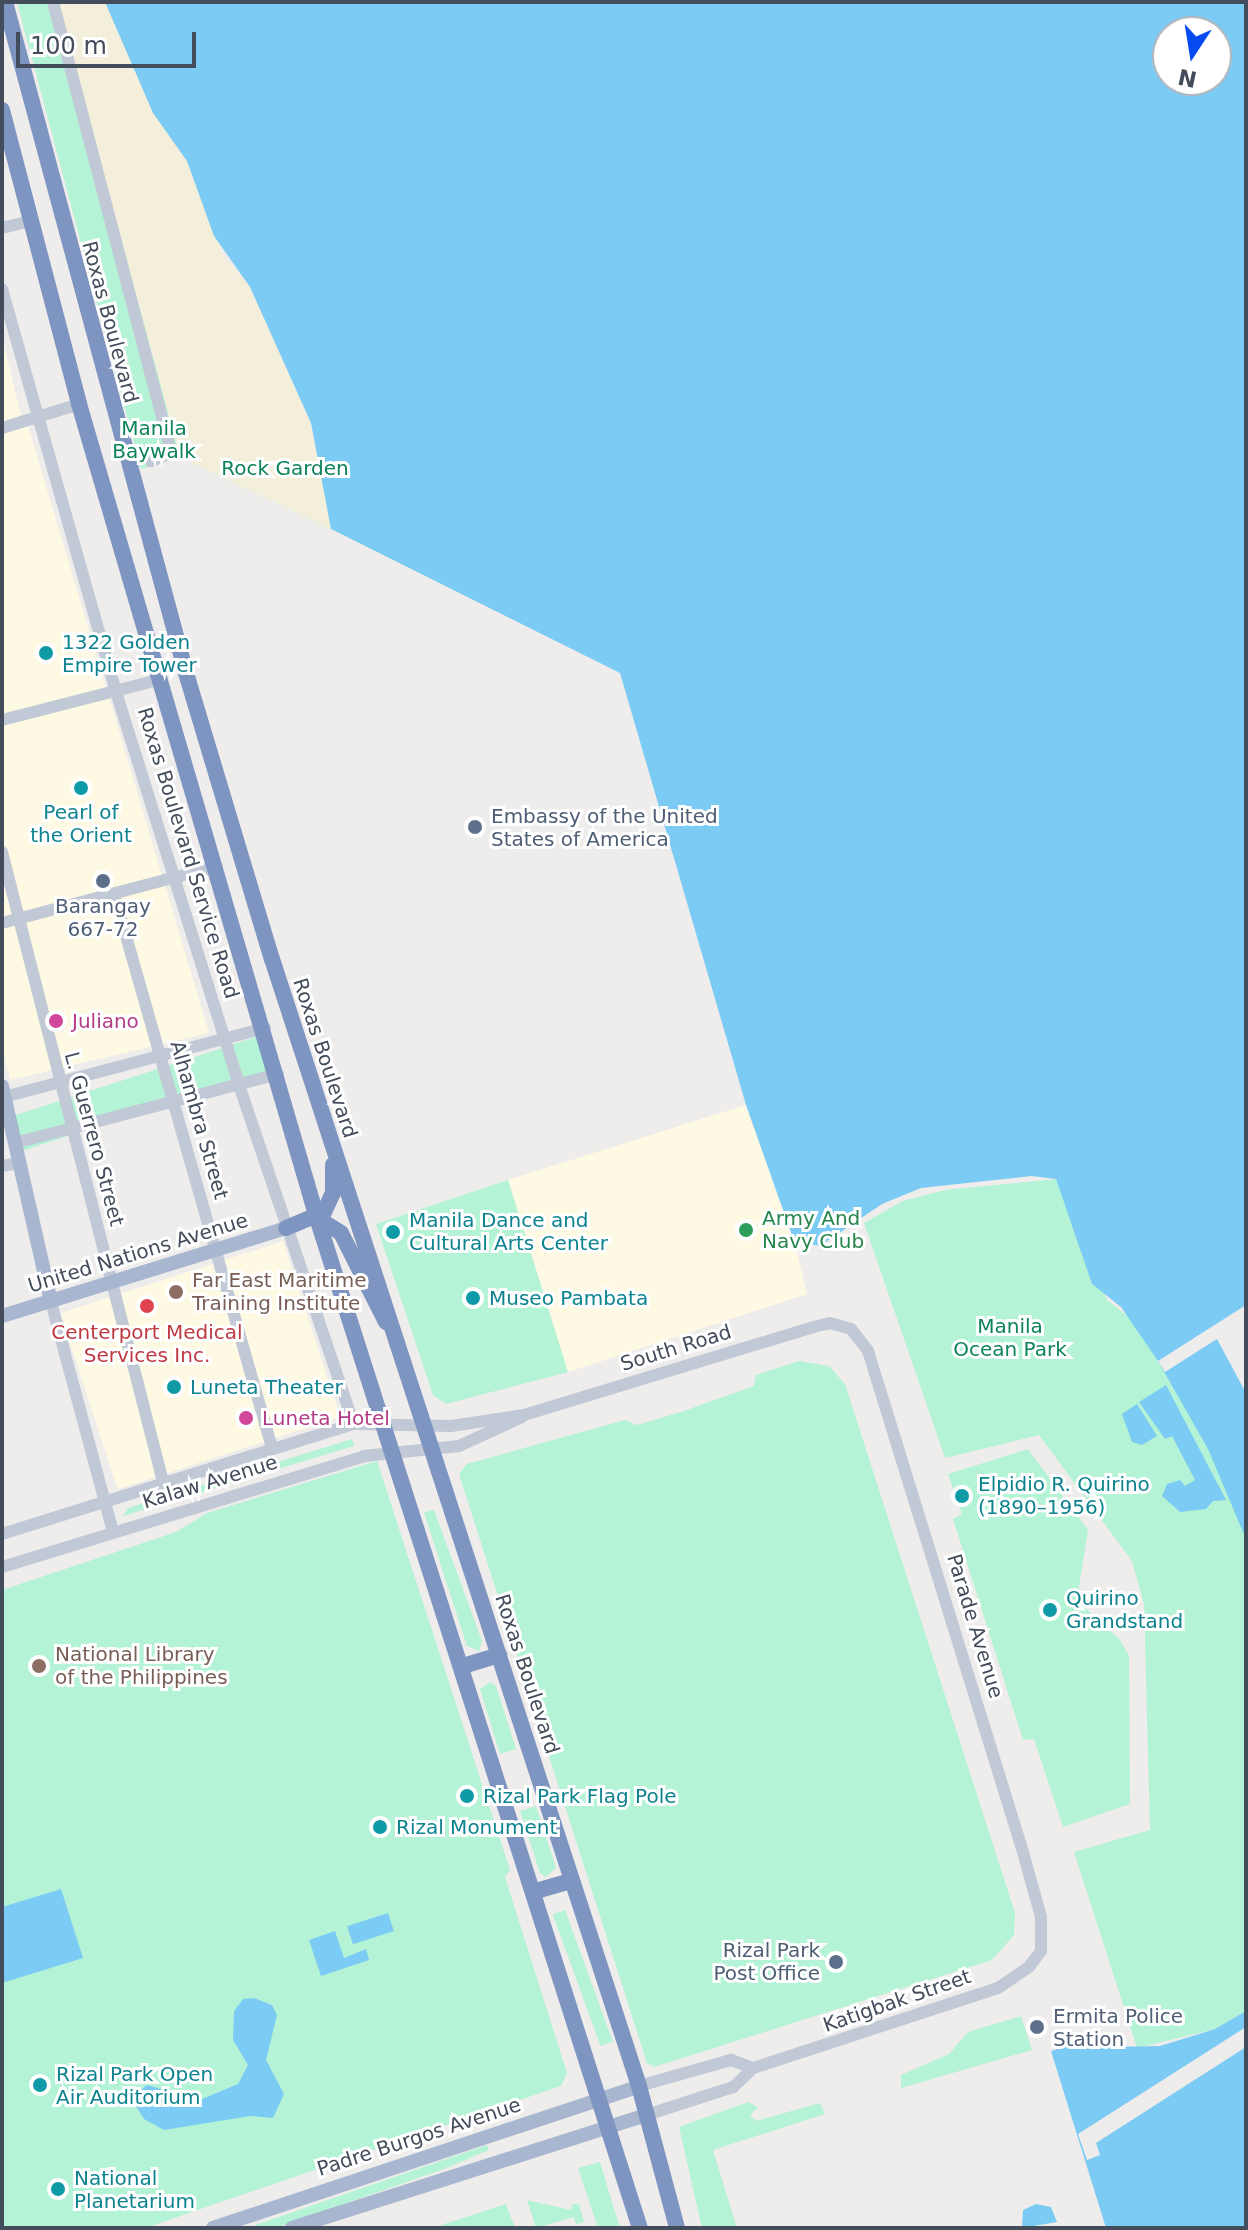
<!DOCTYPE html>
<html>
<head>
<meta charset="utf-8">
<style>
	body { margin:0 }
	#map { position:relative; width:1248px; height:2230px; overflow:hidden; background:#efecec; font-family:"DejaVu Sans",sans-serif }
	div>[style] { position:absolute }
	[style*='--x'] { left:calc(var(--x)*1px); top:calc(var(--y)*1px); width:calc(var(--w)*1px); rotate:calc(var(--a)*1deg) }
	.commercial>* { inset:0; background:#fef9e2; transform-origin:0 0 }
	.green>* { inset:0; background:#b4f3d5; transform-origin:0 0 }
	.sand>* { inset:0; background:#f3efda }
	.water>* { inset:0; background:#7ccbf5; transform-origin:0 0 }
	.pier>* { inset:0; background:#efecec }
	.minor>* { height:12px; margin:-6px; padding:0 6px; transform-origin:6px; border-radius:6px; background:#c1c9d6 }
	.major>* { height:14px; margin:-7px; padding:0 7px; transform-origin:7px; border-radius:7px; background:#a8b6cf }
	.highway>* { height:16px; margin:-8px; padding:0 8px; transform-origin:8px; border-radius:8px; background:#7e95c1 }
	.dots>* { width:22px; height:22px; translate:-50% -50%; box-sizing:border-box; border:4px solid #fff; border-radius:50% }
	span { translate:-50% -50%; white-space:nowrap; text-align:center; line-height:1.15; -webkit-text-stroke:6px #fff; paint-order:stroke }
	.street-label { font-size:20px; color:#434c5b }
	.park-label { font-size:20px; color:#0d8359 }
	.culture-label { font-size:20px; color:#0d838f }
	.left { translate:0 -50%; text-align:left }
	.service-label { font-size:20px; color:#4e5e75 }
	.right { translate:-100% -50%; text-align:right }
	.hotel-label { font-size:20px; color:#b23c85 }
	.leisure-label { font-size:20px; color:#27864d }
	.education-label { font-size:20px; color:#785e54 }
	.health-label { font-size:20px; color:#be3a42 }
	.frame { position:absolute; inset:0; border:4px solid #434c5b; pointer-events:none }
	.north { position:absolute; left:1152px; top:16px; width:80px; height:80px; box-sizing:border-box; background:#fff; border:2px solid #b4b7bd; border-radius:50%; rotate:192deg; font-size:22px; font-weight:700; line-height:32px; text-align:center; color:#434c5b }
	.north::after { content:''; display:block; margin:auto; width:28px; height:36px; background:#064bef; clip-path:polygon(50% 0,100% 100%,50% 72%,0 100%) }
	.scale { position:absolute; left:16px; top:32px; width:180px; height:36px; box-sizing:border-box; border:4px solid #434c5b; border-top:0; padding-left:10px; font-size:24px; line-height:28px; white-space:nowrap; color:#434c5b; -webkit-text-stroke:6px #fff; paint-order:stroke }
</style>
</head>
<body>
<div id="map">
	<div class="commercial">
		<div style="clip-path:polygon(2px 336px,21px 416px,2px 422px)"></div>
		<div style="clip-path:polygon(28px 426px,209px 1033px,10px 1080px,2px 1048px,2px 433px)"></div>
		<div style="clip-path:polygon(746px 1105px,794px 1241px,807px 1294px,568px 1372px,508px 1180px)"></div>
		<div style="left:283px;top:1241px;width:185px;height:234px;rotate:72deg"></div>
	</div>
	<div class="green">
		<div style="clip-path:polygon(17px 2px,57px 2px,331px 529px,180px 457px,141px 469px)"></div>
		<div style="left:256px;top:1037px;width:36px;height:262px;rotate:72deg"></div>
		<div style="clip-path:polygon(1056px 1179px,1107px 1300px,1130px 1318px,1246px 1305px,1246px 2011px,1215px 2029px,1137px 2048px,1074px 1852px,1150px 1830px,1144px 1604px,1132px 1561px,1039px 1435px,945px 1458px,864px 1223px,903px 1201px,945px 1190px)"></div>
		<div style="clip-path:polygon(508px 1180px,568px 1372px,446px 1404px,433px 1395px,376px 1224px)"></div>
		<div style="clip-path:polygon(799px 1361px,829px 1366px,845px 1384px,1015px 1913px,1014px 1935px,992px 1960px,654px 2067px,647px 2063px,638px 2035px,459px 1474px,467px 1464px,625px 1420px,637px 1425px,681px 1412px,754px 1386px,756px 1375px)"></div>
		<div style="clip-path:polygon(352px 1439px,354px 1446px,123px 1516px,128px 1508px)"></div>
		<div style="clip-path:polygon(1028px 1449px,1088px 1530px,1079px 1586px,1081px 1604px,1120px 1640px,1129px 1656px,1130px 1804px,1063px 1827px,1034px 1739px,1023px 1740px,953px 1519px,962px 1514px,948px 1474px)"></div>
		<div style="clip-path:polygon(377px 1461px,510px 1870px,505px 1877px,567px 2073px,561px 2086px,145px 2228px,2px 2228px,2px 1590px,176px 1532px,207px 1513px)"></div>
		<div style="clip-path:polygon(434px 1510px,482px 1641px,479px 1651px,467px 1646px,442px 1569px,424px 1512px)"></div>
		<div style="clip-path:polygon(490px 1682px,496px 1686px,516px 1749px,500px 1754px,480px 1689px)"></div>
		<div style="clip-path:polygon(536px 1806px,556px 1868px,546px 1877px,540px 1873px,520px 1811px)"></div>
		<div style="left:565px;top:1910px;width:140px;height:13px;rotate:70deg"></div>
		<div style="clip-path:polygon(1021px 2016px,1032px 2050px,901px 2088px,901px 2075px,949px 2054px,968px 2032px)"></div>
		<div style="clip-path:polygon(748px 2102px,758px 2107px,750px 2115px,756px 2121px,820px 2103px,825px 2114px,713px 2150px,737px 2228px,702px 2228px,679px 2127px)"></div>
		<div style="clip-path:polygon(487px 2145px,489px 2150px,444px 2169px,275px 2228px,247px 2228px)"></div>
		<div style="clip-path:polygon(600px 2162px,612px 2202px,620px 2228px,598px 2228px,578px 2168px)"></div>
		<div style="clip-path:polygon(527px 2200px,571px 2210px,572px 2204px,579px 2204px,584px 2222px,576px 2224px,574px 2217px,536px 2228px)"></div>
		<div style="clip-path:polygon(506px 2204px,515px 2228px,432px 2228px)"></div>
	</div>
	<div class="sand">
		<div style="clip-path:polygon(57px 2px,105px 2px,114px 16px,153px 113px,187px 161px,224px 257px,250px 287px,311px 424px,331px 529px,180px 457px)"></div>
	</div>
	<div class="water">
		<div style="clip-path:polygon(evenodd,105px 2px,1246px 2px,1246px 1539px,1208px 1449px,1158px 1361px,1121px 1307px,1092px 1284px,1056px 1179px,1031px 1176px,921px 1188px,882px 1204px,820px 1246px,794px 1241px,746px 1105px,620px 673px,331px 529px,311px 423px,250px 287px,214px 236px,187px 161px,153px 113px,105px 2px,1168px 32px,1216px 32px,1216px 80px,1168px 80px,1168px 32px)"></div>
		<div style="clip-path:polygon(1166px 1385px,1226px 1500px,1213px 1501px,1206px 1509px,1180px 1512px,1162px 1496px,1167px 1484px,1180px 1480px,1185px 1486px,1195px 1480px,1172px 1436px,1165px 1439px,1139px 1402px)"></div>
		<div style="clip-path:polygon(1137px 1404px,1157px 1436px,1142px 1445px,1132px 1442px,1122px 1414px)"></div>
		<div style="clip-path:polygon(61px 1889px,83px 1958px,2px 1983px,2px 1907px)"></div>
		<div style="left:388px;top:1913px;width:19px;height:43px;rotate:72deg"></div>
		<div style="clip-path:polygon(335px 1931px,344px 1958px,366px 1949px,369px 1960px,321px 1976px,309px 1940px)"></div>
		<div style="clip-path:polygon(254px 1998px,272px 2005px,277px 2015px,266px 2060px,284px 2094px,273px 2118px,250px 2116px,164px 2130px,144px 2119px,134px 2103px,135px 2095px,147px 2085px,200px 2100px,238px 2084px,248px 2065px,233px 2040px,234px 2011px,243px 1999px)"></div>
		<div style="clip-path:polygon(1246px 2011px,1246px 2228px,1106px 2228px,1051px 2051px,1083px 2040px,1113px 2047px,1160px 2046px,1215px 2029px)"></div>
		<div style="clip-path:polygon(1036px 2204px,1051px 2207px,1057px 2222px,1022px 2228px,1023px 2210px)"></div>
	</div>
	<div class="pier">
		<div style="clip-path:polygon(1246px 1305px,1246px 1393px,1217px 1339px,1165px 1372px,1158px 1361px)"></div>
		<div style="clip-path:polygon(1246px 2027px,1246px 2047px,1096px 2143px,1100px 2155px,1087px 2160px,1078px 2134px)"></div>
	</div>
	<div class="minor">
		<div style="--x:53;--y:2;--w:466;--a:75.3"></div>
		<div style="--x:171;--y:453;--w:22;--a:158"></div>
		<div style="--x:2;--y:228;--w:30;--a:-14"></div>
		<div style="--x:2;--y:289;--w:419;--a:74.2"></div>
		<div style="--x:116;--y:692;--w:412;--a:72.6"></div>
		<div style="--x:239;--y:1085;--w:358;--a:71.3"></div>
		<div style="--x:2;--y:428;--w:81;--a:-17.3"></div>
		<div style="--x:2;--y:720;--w:165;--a:-14.4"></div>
		<div style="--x:2;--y:852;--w:650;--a:75.66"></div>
		<div style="--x:114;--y:894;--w:576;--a:74.08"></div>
		<div style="--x:2;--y:923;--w:222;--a:-14.8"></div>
		<div style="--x:4;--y:1097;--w:270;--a:-14.8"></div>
		<div style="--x:15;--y:1143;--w:272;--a:-14.7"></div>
		<div style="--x:2;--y:1166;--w:17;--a:-10"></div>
		<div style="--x:51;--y:1302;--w:238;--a:74.9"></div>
		<div style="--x:2;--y:1534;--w:369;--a:-17.4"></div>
		<div style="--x:354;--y:1424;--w:97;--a:1.2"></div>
		<div style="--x:451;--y:1426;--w:74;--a:-8.6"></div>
		<div style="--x:524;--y:1415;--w:302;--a:-16.9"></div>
		<div style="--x:813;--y:1327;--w:17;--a:-13"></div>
		<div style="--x:830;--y:1323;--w:22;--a:16"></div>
		<div style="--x:851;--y:1329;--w:28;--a:52"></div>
		<div style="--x:868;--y:1351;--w:524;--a:72.81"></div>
		<div style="--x:1023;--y:1852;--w:67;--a:74.5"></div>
		<div style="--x:1041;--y:1917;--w:34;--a:90"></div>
		<div style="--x:1041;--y:1951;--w:20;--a:127"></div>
		<div style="--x:1029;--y:1967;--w:37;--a:146"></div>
		<div style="--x:998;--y:1988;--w:258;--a:161.9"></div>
		<div style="--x:753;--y:2068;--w:28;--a:136"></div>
		<div style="--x:733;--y:2087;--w:90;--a:162"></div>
		<div style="--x:2;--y:1567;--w:379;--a:-17"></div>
		<div style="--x:364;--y:1456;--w:96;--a:-6"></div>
		<div style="--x:459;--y:1446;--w:69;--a:-24.7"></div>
		<div style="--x:639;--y:2086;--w:96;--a:-15.8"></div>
		<div style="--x:731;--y:2060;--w:23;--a:20"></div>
	</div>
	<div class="major">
		<div style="--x:2;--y:1086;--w:221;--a:77.2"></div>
		<div style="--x:2;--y:1316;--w:297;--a:-17.2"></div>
		<div style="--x:213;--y:2228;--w:449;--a:-18.4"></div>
		<div style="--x:292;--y:2228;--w:373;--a:-17.7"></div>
	</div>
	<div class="highway">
		<div style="--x:5;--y:2;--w:695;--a:74.9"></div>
		<div style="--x:186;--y:673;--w:299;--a:73.3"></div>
		<div style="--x:272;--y:959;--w:1185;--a:71.96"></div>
		<div style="--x:639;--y:2086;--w:147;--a:75"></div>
		<div style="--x:2;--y:110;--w:304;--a:75.3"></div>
		<div style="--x:79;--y:404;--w:848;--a:73.7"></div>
		<div style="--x:317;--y:1218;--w:1060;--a:72.27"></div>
		<div style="--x:317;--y:1218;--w:28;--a:32"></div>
		<div style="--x:341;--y:1233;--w:100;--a:63.2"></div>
		<div style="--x:286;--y:1228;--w:41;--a:-22.8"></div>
		<div style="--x:324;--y:1212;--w:21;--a:-65"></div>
		<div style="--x:333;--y:1193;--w:28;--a:-90"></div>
		<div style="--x:463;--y:1666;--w:38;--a:-17"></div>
		<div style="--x:536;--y:1891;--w:37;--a:-16"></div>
	</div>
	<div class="dots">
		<div style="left:46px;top:653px;background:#0f9aa8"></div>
		<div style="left:81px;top:788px;background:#0f9aa8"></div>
		<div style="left:475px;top:827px;background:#5c6f8a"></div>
		<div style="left:103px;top:881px;background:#5c6f8a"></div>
		<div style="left:56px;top:1021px;background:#d1479c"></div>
		<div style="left:746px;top:1230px;background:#2e9e5b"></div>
		<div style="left:393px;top:1232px;background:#0f9aa8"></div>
		<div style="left:176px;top:1292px;background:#8d6e63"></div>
		<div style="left:473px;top:1298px;background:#0f9aa8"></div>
		<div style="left:147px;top:1306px;background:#e0444e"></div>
		<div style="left:174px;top:1387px;background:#0f9aa8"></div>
		<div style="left:246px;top:1418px;background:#d1479c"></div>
		<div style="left:962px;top:1496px;background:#0f9aa8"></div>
		<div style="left:1050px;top:1610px;background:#0f9aa8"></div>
		<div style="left:39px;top:1666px;background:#8d6e63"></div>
		<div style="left:467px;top:1796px;background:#0f9aa8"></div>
		<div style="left:380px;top:1827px;background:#0f9aa8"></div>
		<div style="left:836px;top:1962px;background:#5c6f8a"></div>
		<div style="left:1037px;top:2027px;background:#5c6f8a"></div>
		<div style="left:40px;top:2085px;background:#0f9aa8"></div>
		<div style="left:58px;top:2189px;background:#0f9aa8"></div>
	</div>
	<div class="street-label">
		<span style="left:110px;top:322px;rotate:75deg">Roxas Boulevard</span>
		<span style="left:188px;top:853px;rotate:73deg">Roxas Boulevard Service Road</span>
		<span style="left:325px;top:1058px;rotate:72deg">Roxas Boulevard</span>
		<span style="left:199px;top:1120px;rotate:74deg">Alhambra Street</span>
		<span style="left:94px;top:1139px;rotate:75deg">L. Guerrero Street</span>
		<span style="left:138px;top:1253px;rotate:-17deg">United Nations Avenue</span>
		<span style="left:676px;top:1348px;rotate:-17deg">South Road</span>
		<span style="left:210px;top:1482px;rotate:-17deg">Kalaw Avenue</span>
		<span style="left:975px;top:1626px;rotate:73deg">Parade Avenue</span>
		<span style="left:527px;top:1674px;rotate:72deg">Roxas Boulevard</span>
		<span style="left:897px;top:2001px;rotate:-19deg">Katigbak Street</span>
		<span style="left:419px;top:2137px;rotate:-18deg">Padre Burgos Avenue</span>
	</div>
	<div class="park-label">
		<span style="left:154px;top:440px">Manila<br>Baywalk</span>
		<span style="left:285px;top:468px">Rock Garden</span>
		<span style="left:1010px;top:1338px">Manila<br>Ocean Park</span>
	</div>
	<div class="culture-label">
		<span class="left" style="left:62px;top:654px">1322 Golden<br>Empire Tower</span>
		<span style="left:81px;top:824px">Pearl of<br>the Orient</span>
		<span class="left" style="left:409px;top:1232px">Manila Dance and<br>Cultural Arts Center</span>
		<span class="left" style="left:489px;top:1298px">Museo Pambata</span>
		<span class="left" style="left:190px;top:1387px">Luneta Theater</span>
		<span class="left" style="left:978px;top:1496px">Elpidio R. Quirino<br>(1890–1956)</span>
		<span class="left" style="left:1066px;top:1610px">Quirino<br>Grandstand</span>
		<span class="left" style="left:483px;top:1796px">Rizal Park Flag Pole</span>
		<span class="left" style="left:396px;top:1827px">Rizal Monument</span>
		<span class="left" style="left:56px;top:2086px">Rizal Park Open<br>Air Auditorium</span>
		<span class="left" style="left:74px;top:2190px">National<br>Planetarium</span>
	</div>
	<div class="service-label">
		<span class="left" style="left:491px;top:828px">Embassy of the United<br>States of America</span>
		<span style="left:103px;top:918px">Barangay<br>667-72</span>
		<span class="right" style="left:820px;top:1962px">Rizal Park<br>Post Office</span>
		<span class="left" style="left:1053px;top:2028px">Ermita Police<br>Station</span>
	</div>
	<div class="hotel-label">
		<span class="left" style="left:72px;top:1021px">Juliano</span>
		<span class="left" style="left:262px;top:1418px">Luneta Hotel</span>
	</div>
	<div class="leisure-label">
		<span class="left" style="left:762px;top:1230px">Army And<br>Navy Club</span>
	</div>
	<div class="education-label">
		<span class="left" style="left:192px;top:1292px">Far East Maritime<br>Training Institute</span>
		<span class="left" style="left:55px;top:1666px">National Library<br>of the Philippines</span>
	</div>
	<div class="health-label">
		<span style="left:147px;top:1344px">Centerport Medical<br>Services Inc.</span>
	</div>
	<div class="frame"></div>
	<div class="north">N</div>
	<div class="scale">100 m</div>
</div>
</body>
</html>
